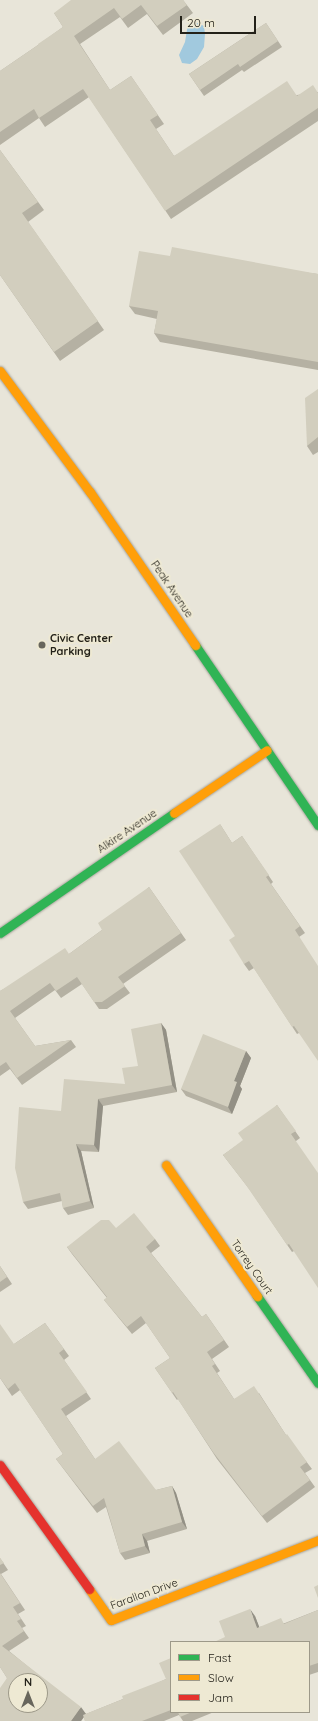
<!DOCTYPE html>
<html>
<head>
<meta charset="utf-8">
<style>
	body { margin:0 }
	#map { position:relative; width:318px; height:1721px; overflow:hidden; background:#e8e5d9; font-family:Quicksand,sans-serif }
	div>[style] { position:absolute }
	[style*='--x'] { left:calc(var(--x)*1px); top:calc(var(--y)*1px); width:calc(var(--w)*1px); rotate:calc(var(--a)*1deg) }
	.water>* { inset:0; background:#a1c9de }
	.roads { filter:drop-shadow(0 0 1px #a8a59c) drop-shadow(0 0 1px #a8a59c) }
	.fast>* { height:9px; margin:-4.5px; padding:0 4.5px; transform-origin:4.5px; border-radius:4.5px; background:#30b455 }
	.slow>* { height:9px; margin:-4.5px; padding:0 4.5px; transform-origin:4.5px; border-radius:4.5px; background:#ff9f0a }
	.jam>* { height:9px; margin:-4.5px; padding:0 4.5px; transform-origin:4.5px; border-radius:4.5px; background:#e5322d }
	.wall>* { inset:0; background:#b5b1a3 }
	.shaded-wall>* { inset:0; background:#939085 }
	.building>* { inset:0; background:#d2cebe }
	.dots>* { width:11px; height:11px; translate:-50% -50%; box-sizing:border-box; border:2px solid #eee9d3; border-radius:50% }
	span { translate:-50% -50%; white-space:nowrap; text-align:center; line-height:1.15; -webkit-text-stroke:4px #eee9d3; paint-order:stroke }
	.street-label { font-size:11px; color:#232119 }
	.poi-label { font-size:11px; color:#232119; font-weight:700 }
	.left { translate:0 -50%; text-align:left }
	.legend { position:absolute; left:170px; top:1641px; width:140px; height:72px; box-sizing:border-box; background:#eee9d3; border:1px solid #9d9989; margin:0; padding:5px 7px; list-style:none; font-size:12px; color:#232119 }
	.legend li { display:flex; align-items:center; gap:8px; height:20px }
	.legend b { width:20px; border:1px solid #9d9989 }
	.north { position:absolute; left:8px; top:1673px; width:40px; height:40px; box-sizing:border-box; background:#eee9d3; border:1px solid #9d9989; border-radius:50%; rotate:0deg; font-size:11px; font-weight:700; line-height:16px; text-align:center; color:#232119 }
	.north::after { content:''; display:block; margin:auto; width:14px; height:18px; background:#68665c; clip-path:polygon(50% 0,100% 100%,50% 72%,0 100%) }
	.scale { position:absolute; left:180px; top:16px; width:76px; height:18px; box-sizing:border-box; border:2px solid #232119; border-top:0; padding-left:5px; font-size:12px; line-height:14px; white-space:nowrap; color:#232119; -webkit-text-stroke:3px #eee9d3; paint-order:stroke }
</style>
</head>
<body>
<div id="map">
	<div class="water">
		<div style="clip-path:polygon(191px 22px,195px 22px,204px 26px,205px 34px,204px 47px,197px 59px,190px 64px,182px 63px,179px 55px,185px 42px,188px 24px)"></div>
	</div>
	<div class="roads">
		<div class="fast">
			<div style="--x:195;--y:645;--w:218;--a:55.7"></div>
			<div style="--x:0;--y:933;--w:211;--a:-34.6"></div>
			<div style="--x:257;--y:1296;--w:106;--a:55"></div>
		</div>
		<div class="slow">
			<div style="--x:0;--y:371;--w:151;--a:53.4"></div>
			<div style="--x:90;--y:492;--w:186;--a:55.5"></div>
			<div style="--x:174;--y:813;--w:112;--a:-34.1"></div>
			<div style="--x:166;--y:1165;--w:160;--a:55.2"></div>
			<div style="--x:89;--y:1589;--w:38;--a:55"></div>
			<div style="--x:111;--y:1620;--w:222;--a:-21.1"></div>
		</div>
		<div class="jam">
			<div style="--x:0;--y:1465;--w:153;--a:54.3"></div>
		</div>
	</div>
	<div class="wall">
		<div style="clip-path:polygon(183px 0,193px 13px,163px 35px,147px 14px,128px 28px,120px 17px,80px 44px,110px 90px,131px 76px,164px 124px,156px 129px,174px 156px,297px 95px,318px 92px,318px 121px,171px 219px,89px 97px,45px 127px,39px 118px,0 145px,0 71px,38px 45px,63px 27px,54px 13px)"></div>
		<div style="clip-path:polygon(266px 23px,282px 47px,244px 72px,242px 70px,204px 96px,189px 74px)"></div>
		<div style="clip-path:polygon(0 150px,44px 210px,28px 222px,104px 330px,60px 361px,0 275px)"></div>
		<div style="clip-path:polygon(170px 256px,318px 274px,318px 370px,160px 342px,154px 333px,157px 319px,135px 314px,129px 306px)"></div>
		<div style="clip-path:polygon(318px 389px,318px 452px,313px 455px,307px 446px)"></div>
		<div style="clip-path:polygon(220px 824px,232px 843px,242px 836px,273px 882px,271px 884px,305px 933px,299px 937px,299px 1033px,297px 1034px,254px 968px,249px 971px,244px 964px,235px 936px)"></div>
		<div style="clip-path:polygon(149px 887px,186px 940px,123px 984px,130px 993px,107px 1009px,99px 1009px,82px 984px,61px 998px,55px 990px,15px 1018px,35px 1046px,71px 1040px,76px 1047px,22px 1085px,10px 1069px,0 1076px,0 991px,69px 954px,102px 930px)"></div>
		<div style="clip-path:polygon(161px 1023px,166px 1030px,177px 1092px,103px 1106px,99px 1152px,81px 1151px,94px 1208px,68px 1215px,63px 1208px,62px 1201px,28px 1209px,23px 1202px,61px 1111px,125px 1084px,138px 1066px)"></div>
		<div style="clip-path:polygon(246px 1051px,251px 1058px,240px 1086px,242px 1089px,232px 1114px,186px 1096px,181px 1089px)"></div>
		<div style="clip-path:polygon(277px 1105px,300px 1138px,296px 1141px,294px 1251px,292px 1252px,250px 1190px,223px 1155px,243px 1141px)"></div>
		<div style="clip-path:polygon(116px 1228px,155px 1239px,160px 1246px,151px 1253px,202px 1317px,206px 1314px,229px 1347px,212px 1359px,220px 1371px,217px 1373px,234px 1399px,259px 1393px,286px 1435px,312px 1469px,305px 1473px,315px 1487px,267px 1523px,217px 1459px,178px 1399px,177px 1400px,155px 1368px,170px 1358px,146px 1323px,132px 1334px,104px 1300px,107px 1298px,72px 1254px,67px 1247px)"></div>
		<div style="clip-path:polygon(0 1266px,12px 1284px,0 1292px)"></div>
		<div style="clip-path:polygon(45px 1323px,69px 1356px,64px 1360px,91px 1399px,66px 1416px,95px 1459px,156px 1490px,172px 1486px,176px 1493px,187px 1529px,147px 1541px,150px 1553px,125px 1560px,120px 1553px,106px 1507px,97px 1513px,56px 1459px,63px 1454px,20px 1390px,12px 1396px,0 1378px,14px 1344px)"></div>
		<div style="clip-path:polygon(0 1558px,8px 1570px,1px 1574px,25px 1610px,18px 1614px,26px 1626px,22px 1628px,29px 1638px,9px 1651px,86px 1714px,123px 1699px,166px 1679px,171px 1658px,171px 1712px,214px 1712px,192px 1721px,183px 1721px,179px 1715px,164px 1721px,85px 1721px,84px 1717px,81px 1721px,0 1721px,7px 1678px,0 1667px)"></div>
		<div style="clip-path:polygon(318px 1610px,318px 1672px,309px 1675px,309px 1642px,225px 1637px,255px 1616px,259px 1627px,285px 1623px)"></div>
	</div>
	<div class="shaded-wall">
		<div style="clip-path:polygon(161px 1023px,166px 1030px,177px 1092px,172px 1085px)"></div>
		<div style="clip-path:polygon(246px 1051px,251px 1058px,240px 1086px,242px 1089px,232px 1114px,228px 1107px,234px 1081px)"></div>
		<div style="clip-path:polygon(98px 1099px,103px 1106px,99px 1152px,94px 1145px)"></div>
		<div style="clip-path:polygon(76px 1144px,81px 1151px,94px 1208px,90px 1201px)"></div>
		<div style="clip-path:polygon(172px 1486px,176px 1493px,187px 1529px,182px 1522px)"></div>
		<div style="clip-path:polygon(142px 1534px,147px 1541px,150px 1553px,145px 1546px)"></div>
		<div style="clip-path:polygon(250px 1609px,255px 1616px,262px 1634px,257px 1628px)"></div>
		<div style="clip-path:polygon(81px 1707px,86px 1714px,81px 1721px,71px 1721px)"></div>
	</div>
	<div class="building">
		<div style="clip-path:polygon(71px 0,183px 0,187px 5px,157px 26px,141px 5px,122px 19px,114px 8px,74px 36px,110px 90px,131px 76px,158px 115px,150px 120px,174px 156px,287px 81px,297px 96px,313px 85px,318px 93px,318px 108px,165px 211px,83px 89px,39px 118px,34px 109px,0 132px,0 71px,38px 45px,38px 44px,63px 27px,54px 13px)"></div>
		<div style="clip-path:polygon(266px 23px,278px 41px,240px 67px,238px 64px,200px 90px,189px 74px)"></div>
		<div style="clip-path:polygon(0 150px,38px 202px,22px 213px,98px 321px,54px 352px,0 275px)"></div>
		<div style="clip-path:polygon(172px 247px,318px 274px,318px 362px,154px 333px,158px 311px,129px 306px,139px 251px,170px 256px)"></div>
		<div style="clip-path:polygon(318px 389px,318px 437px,307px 446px,305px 398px)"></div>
		<div style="clip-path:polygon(220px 824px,232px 843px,242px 836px,269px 875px,266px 877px,300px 926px,295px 930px,318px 966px,318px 1061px,294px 1026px,292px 1027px,249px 961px,244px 964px,229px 940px,235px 936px,179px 851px)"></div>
		<div style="clip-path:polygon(149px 887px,181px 933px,118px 977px,125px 986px,102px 1002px,94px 1002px,77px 977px,56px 991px,50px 983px,10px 1011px,35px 1046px,71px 1040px,17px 1078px,6px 1062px,0 1066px,0 991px,65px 948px,69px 954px,102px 930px,98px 923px)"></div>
		<div style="clip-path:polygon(161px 1023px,172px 1085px,98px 1099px,94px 1145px,76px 1144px,90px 1201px,63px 1208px,60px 1193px,23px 1202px,15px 1168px,19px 1107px,61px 1111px,64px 1079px,125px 1084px,122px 1068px,138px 1066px,131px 1029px)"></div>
		<div style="clip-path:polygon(203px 1034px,246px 1051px,234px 1081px,237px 1082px,228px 1107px,181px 1089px)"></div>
		<div style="clip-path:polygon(277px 1105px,296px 1131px,291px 1134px,318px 1173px,318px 1288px,289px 1244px,287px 1245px,246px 1185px,223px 1155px,243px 1140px,238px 1133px)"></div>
		<div style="clip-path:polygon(134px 1213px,155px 1239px,146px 1247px,202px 1317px,206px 1314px,224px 1340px,207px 1352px,215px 1364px,212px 1366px,234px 1399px,254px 1386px,286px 1435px,287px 1434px,307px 1462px,300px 1467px,310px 1480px,262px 1516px,213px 1452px,173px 1392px,172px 1393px,155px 1368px,170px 1358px,141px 1316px,127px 1327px,104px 1300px,107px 1297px,67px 1247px,101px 1220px,109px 1220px,116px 1228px)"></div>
		<div style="clip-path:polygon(0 1266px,7px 1277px,0 1282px)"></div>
		<div style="clip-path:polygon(45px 1323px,64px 1349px,59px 1353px,87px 1392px,61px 1409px,95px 1459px,119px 1441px,156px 1490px,172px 1486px,182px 1522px,142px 1534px,145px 1546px,120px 1553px,104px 1498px,93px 1506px,56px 1459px,63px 1454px,15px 1383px,8px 1389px,0 1378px,0 1324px,14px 1344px)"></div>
		<div style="clip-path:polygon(0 1558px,4px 1563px,0 1565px)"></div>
		<div style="clip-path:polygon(evenodd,0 1573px,20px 1603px,13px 1607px,21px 1619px,17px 1621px,24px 1631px,2px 1646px,81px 1707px,71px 1721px,0 1721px,0 1688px,7px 1678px,0 1667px,0 1573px,16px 1681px,40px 1681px,40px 1705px,16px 1705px,16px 1681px)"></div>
		<div style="clip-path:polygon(318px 1585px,318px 1598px,314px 1587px)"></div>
		<div style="clip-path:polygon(250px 1609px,257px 1628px,281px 1618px,284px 1624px,318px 1610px,318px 1663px,309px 1666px,309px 1642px,214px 1642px,225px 1637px,219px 1621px)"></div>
		<div style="clip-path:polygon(171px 1658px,171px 1710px,142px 1721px,85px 1721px,83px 1715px,123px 1699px,122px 1696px,166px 1679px,159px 1663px)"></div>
		<div style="clip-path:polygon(178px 1712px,192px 1712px,180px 1717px)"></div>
	</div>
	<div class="dots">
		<div style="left:42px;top:645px;background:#68665c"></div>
	</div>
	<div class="street-label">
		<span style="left:172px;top:589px;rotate:56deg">Peak Avenue</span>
		<span style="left:127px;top:831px;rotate:-34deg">Alkire Avenue</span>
		<span style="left:252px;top:1267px;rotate:55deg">Torrey Court</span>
		<span style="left:144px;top:1594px;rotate:-20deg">Farallon Drive</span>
	</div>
	<div class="poi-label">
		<span class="left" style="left:50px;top:645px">Civic Center<br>Parking</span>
	</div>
	<ul class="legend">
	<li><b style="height:5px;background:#30b455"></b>Fast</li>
	<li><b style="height:5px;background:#ff9f0a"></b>Slow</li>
	<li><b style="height:5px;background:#e5322d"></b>Jam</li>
	</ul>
	<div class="north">N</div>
	<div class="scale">20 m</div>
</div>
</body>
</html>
